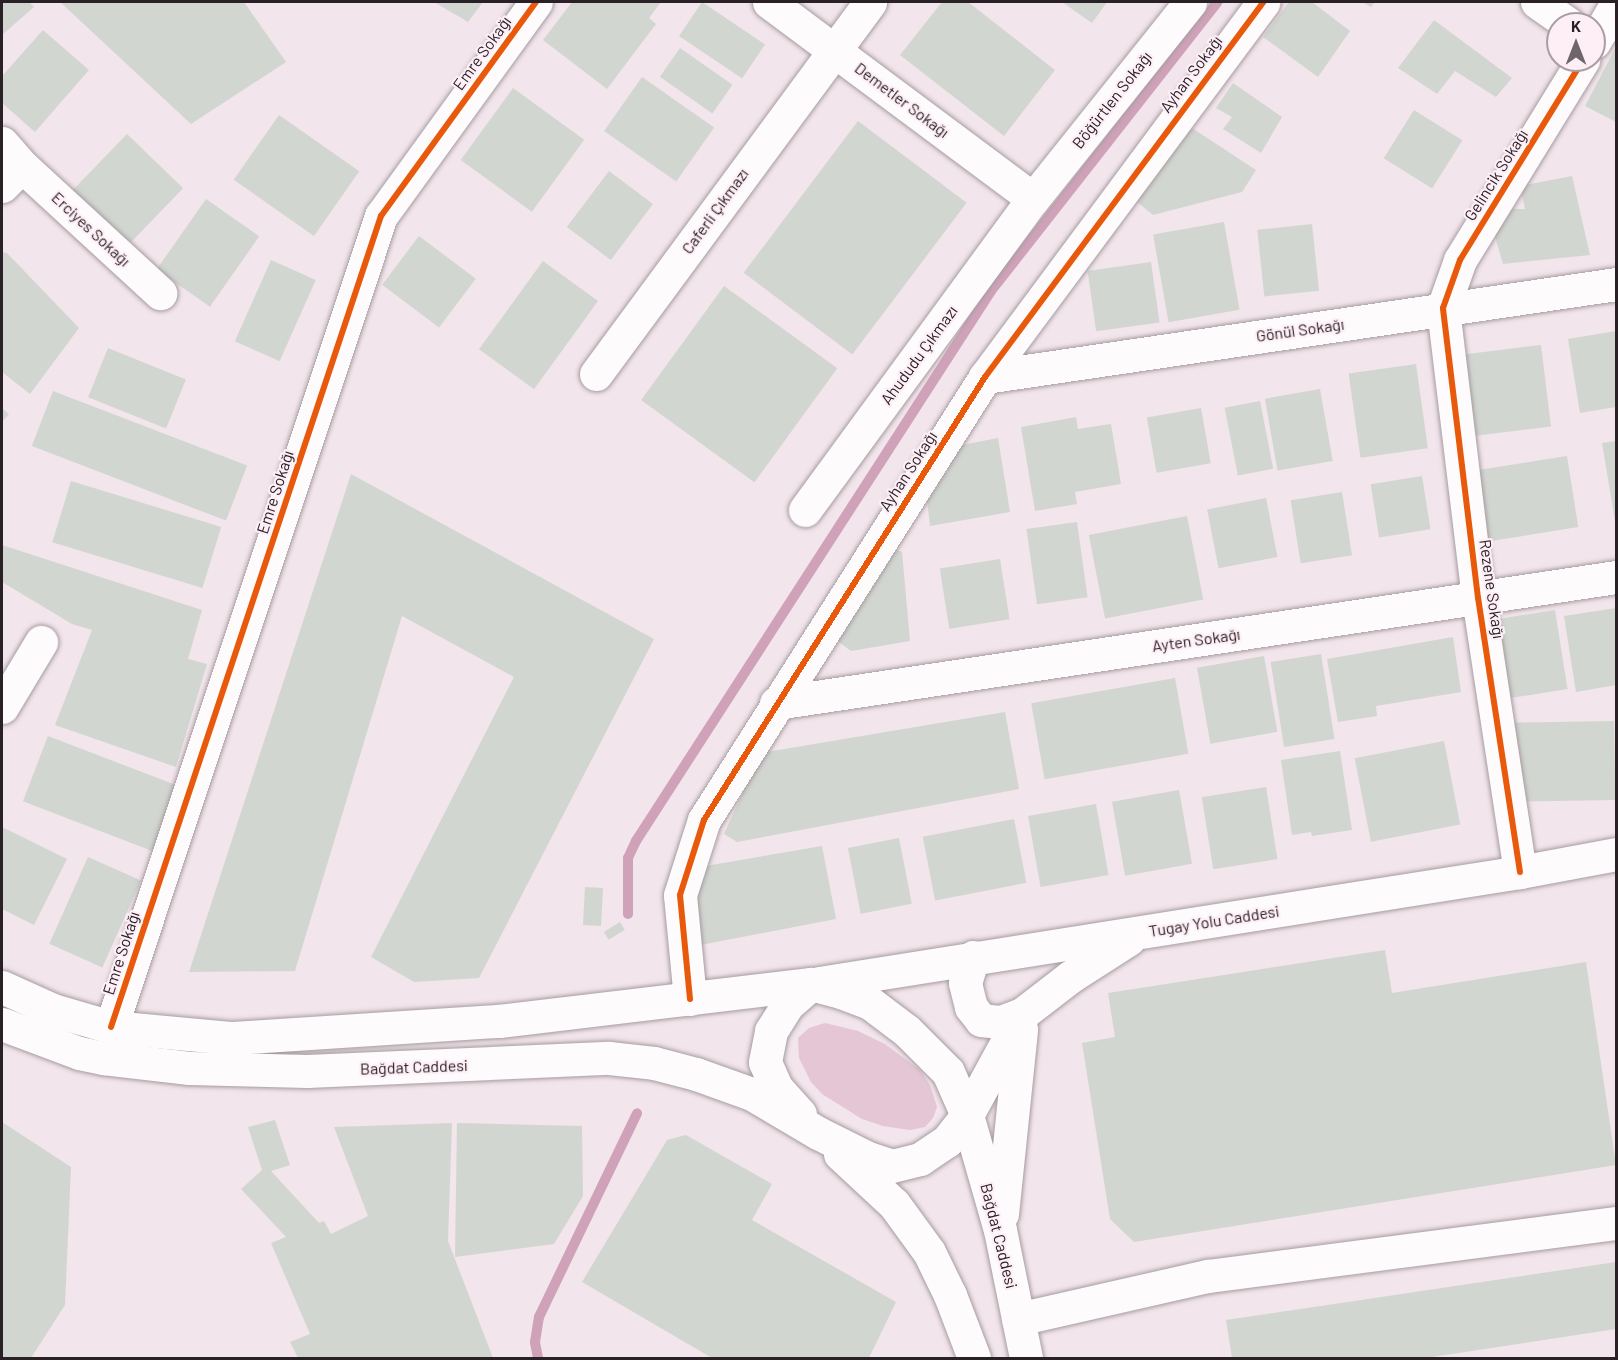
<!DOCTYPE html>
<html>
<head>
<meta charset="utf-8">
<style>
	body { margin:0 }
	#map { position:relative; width:1618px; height:1360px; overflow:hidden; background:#f2e5eb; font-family:Barlow,sans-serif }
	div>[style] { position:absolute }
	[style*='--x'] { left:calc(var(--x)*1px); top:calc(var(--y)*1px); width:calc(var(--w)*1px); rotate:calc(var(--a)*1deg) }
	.green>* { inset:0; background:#e4c6d4 }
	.stream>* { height:10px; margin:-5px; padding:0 5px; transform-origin:5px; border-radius:5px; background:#d0a2b9 }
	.building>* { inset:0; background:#d2d6d0; transform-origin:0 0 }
	.roads { filter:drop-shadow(0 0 2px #a69ca1) drop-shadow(0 0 2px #a69ca1) }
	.minor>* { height:33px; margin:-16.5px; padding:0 16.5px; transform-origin:16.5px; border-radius:16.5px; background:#fdfbfc }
	.major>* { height:33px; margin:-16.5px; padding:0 16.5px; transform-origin:16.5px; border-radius:16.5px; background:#fdfbfc }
	.cycleway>* { height:6px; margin:-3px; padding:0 3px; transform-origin:3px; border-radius:3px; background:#e8590c }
	span { translate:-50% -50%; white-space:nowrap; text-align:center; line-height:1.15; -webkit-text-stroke:4.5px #feeff7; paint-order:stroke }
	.street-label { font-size:16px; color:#292125 }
	.frame { position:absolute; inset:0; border:3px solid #292125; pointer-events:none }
	.north { position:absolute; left:1546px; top:12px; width:60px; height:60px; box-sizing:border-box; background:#feeff7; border:2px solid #a99da3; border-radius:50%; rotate:0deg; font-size:16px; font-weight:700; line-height:24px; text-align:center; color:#292125 }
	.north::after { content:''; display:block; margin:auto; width:21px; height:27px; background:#6f666a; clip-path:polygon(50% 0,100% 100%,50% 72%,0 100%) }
</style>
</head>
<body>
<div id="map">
	<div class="green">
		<div style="clip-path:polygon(825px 1023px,858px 1031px,885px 1044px,920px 1070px,930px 1085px,937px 1107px,933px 1118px,925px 1127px,910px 1130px,883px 1126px,862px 1119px,822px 1094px,811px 1082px,799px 1058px,798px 1038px,809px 1028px)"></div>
	</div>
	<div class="stream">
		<div style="--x:628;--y:914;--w:56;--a:-90"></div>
		<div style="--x:628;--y:858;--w:19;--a:-65"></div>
		<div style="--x:636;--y:841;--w:655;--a:-57.16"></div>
		<div style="--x:991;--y:291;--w:367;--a:-51.9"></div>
		<div style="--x:538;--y:1358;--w:16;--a:-101"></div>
		<div style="--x:535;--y:1342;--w:25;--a:-81"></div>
		<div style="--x:539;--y:1317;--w:226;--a:-64.3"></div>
	</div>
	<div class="building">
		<div style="clip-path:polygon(2px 2px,29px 2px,34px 7px,2px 35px)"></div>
		<div style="clip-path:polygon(60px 2px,244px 2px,286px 62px,191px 124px)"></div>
		<div style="clip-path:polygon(434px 2px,483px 2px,468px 22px)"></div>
		<div style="clip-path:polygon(572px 2px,661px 2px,649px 18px,656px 24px,607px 89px,543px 40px)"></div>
		<div style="left:702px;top:2px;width:76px;height:41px;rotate:34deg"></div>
		<div style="clip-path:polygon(942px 2px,968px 2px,1055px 70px,1004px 136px,900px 55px)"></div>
		<div style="clip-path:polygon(1062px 2px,1107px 2px,1092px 23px)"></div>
		<div style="clip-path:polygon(1289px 2px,1312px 2px,1350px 31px,1318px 77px,1263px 37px)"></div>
		<div style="clip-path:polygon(1362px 2px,1375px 2px,1371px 7px)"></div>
		<div style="clip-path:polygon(1434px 20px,1512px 78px,1496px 97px,1455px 71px,1437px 94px,1398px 68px)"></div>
		<div style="clip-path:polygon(43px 30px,89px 70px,35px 132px,2px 103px,2px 76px)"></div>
		<div style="clip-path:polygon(1616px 47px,1616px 122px,1585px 106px)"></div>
		<div style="left:680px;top:48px;width:64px;height:35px;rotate:35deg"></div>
		<div style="left:642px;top:77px;width:88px;height:66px;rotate:35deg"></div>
		<div style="clip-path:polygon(1233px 83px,1282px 117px,1261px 153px,1223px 129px,1232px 117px,1216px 108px)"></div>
		<div style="left:513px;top:88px;width:88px;height:89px;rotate:36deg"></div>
		<div style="left:1414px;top:110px;width:57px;height:57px;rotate:32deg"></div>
		<div style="left:279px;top:115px;width:98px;height:79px;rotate:35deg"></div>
		<div style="left:858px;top:121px;width:136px;height:190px;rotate:37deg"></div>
		<div style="clip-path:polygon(1192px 128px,1256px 170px,1242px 192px,1153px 215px,1136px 201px)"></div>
		<div style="left:127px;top:134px;width:78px;height:80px;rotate:44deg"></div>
		<div style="left:609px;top:171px;width:55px;height:70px;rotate:37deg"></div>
		<div style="clip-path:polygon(1572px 176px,1590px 255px,1503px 264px,1494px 233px,1511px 209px,1525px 209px,1520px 186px)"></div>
		<div style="left:206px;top:199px;width:65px;height:86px;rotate:35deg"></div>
		<div style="left:1224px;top:222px;width:89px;height:72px;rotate:80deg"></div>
		<div style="left:1312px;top:224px;width:67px;height:55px;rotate:84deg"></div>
		<div style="left:419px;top:236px;width:71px;height:61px;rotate:37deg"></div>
		<div style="clip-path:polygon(2px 252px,7px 253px,79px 328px,30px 394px,2px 372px)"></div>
		<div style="left:271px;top:260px;width:49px;height:89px;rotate:24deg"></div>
		<div style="left:543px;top:261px;width:68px;height:109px;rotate:36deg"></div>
		<div style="left:1151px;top:262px;width:61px;height:64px;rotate:82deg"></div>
		<div style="left:724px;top:286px;width:140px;height:141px;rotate:36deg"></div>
		<div style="clip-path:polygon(1616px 331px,1616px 407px,1580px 413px,1568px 339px)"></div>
		<div style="left:1541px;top:345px;width:82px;height:84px;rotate:83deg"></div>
		<div style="left:108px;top:348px;width:84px;height:53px;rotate:22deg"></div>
		<div style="left:1416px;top:364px;width:85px;height:68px;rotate:82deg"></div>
		<div style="left:1320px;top:389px;width:73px;height:56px;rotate:80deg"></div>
		<div style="left:53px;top:391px;width:208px;height:59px;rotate:21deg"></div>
		<div style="left:1260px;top:401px;width:69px;height:36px;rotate:79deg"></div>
		<div style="clip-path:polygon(2px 408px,9px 414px,2px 422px)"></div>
		<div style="left:1201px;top:408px;width:56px;height:55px;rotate:80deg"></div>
		<div style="clip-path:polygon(1076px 417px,1078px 429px,1111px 424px,1121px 484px,1075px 492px,1077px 504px,1035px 511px,1021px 427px)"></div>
		<div style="clip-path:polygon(998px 438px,1010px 512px,930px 526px,926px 492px,935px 491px,933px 478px,948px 472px,946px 448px)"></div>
		<div style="clip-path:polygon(1616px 441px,1616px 521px,1615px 521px,1602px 443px)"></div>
		<div style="left:1567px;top:456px;width:72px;height:93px;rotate:81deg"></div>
		<div style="clip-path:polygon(351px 474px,654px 639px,479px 978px,414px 982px,371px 957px,514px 677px,402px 616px,295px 971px,189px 972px)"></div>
		<div style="left:1422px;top:476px;width:54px;height:52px;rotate:81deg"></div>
		<div style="left:71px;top:481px;width:157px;height:64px;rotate:17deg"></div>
		<div style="left:1342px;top:492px;width:64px;height:52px;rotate:81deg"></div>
		<div style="left:1266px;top:498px;width:60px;height:60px;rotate:79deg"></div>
		<div style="left:1187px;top:516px;width:85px;height:100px;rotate:79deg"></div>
		<div style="left:1077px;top:522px;width:76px;height:51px;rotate:82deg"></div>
		<div style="clip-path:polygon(2px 545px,202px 610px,188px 659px,207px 664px,176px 767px,55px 725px,92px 630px,72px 624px,2px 582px)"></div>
		<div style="clip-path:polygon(886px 546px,902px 552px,910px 641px,851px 651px,831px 636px)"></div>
		<div style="left:1000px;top:559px;width:61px;height:61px;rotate:81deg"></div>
		<div style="clip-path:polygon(1616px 608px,1616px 685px,1576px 692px,1564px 616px)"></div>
		<div style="left:1555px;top:610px;width:80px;height:62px;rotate:81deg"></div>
		<div style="clip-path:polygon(1453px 637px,1461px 692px,1376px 706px,1377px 716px,1338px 722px,1327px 659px)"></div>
		<div style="left:1321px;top:654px;width:86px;height:51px;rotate:81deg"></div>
		<div style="left:1264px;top:656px;width:77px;height:68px;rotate:80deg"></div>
		<div style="left:1175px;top:678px;width:77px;height:146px;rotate:80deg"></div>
		<div style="clip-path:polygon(1005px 712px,1019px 789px,737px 842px,724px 834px,761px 753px)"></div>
		<div style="left:1614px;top:721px;width:79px;height:102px;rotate:89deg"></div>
		<div style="left:48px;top:736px;width:139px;height:70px;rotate:21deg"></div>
		<div style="left:1444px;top:741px;width:85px;height:91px;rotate:79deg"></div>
		<div style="clip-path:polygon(1340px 751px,1352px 830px,1312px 836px,1311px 832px,1292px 835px,1281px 760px)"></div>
		<div style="left:1266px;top:787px;width:73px;height:65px;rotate:81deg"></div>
		<div style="left:1179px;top:790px;width:75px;height:68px;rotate:80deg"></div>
		<div style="left:1096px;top:804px;width:72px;height:69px;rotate:80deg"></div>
		<div style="left:1014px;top:819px;width:65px;height:93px;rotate:79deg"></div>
		<div style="clip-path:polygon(2px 827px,67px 859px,34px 925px,2px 909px)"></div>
		<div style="left:899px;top:838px;width:67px;height:52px;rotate:79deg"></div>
		<div style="clip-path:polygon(822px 846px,836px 919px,695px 946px,689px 911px,706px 866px)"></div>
		<div style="left:88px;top:857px;width:58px;height:95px;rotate:24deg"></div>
		<div style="left:585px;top:887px;width:18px;height:38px;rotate:3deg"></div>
		<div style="left:620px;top:922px;width:9px;height:19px;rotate:58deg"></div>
		<div style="clip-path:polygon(1385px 950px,1392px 993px,1586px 962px,1616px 1165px,1134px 1242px,1110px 1219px,1082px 1043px,1115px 1037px,1108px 993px)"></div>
		<div style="clip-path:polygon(275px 1120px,290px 1165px,271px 1171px,319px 1223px,324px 1221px,331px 1234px,368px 1216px,334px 1127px,452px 1123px,448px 1241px,493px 1358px,298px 1358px,290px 1342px,310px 1334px,271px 1243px,286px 1237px,241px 1189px,262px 1170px,248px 1127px)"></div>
		<div style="clip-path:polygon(2px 1122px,71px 1167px,65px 1305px,31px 1358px,2px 1358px)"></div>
		<div style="clip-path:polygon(457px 1123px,582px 1126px,583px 1196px,554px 1244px,455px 1257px)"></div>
		<div style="clip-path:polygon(686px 1135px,772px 1184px,752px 1220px,896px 1302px,869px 1358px,712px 1358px,582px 1282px,667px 1140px)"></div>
		<div style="clip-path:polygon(1616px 1262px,1616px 1329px,1425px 1358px,1232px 1358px,1226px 1320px)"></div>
	</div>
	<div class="roads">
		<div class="minor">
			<div style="--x:769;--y:2;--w:329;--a:36.7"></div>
			<div style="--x:1537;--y:2;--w:38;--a:35"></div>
			<div style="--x:1594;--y:42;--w:43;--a:-59.3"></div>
			<div style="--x:2;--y:143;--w:30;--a:49"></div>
			<div style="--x:22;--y:166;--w:188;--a:42.6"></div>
			<div style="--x:2;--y:186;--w:28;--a:-45"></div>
			<div style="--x:596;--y:374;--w:462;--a:-53.6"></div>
			<div style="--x:985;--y:377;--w:638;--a:-8.38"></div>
			<div style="--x:805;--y:510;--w:386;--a:-53.8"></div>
			<div style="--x:1033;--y:199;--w:252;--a:-51.4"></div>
			<div style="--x:776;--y:703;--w:849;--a:-8.53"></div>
			<div style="--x:2;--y:707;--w:76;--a:-59"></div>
			<div style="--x:1520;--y:872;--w:277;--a:-98.7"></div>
			<div style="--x:1478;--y:598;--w:292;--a:-96.9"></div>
			<div style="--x:1443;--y:308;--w:51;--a:-70.5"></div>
			<div style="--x:1460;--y:260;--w:235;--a:-58.4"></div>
			<div style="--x:690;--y:999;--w:104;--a:-95.5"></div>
			<div style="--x:680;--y:895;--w:79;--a:-72.3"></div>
			<div style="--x:704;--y:820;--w:525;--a:-57.61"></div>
			<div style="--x:985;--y:377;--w:467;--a:-53.4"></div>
			<div style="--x:111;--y:1027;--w:855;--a:-71.59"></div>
			<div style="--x:381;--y:216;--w:264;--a:-54.1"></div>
			<div style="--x:1018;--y:1319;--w:195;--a:-12.8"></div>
			<div style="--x:1208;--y:1276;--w:411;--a:-7.4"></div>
		</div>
		<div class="major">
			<div style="--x:973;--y:957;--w:27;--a:107"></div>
			<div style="--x:965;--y:983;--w:25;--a:76"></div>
			<div style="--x:971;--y:1007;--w:16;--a:52"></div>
			<div style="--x:981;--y:1020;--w:20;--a:6"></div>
			<div style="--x:1001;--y:1022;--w:22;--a:-21"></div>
			<div style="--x:1022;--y:1014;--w:61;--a:-37.6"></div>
			<div style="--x:1070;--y:977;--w:70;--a:-32.8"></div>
			<div style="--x:819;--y:983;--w:710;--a:-9"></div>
			<div style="--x:1520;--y:872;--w:98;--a:-10.6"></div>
			<div style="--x:2;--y:987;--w:56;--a:24.3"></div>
			<div style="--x:53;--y:1010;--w:60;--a:16.3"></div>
			<div style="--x:111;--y:1027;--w:122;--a:5.2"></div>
			<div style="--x:233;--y:1038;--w:267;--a:-3.7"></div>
			<div style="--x:499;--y:1021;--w:314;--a:-6.8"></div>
			<div style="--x:811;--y:984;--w:31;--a:15"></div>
			<div style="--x:841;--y:992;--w:31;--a:21"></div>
			<div style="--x:870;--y:1003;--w:46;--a:37.1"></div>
			<div style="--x:907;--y:1031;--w:58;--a:45"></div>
			<div style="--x:948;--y:1072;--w:47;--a:66.2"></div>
			<div style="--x:967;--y:1115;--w:120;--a:74"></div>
			<div style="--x:1000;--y:1230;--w:131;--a:78.5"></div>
			<div style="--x:2;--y:1024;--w:82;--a:20.6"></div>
			<div style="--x:79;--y:1053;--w:25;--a:12"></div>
			<div style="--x:103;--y:1058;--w:87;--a:6.6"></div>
			<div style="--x:189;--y:1068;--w:118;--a:1.5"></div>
			<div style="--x:307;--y:1071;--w:302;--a:-2.5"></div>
			<div style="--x:609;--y:1058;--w:45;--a:6.3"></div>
			<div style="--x:654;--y:1063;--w:43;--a:14.7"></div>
			<div style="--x:696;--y:1074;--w:59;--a:19.7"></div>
			<div style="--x:752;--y:1094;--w:77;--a:30.6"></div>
			<div style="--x:818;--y:1133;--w:56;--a:26.6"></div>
			<div style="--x:868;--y:1158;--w:25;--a:18"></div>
			<div style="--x:892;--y:1166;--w:29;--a:-14"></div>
			<div style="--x:920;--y:1159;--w:32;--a:-34"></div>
			<div style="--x:947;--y:1141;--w:33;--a:-52"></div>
			<div style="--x:967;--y:1115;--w:115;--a:-61.4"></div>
			<div style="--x:800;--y:1114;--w:36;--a:-132"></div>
			<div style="--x:776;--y:1087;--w:27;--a:-114"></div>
			<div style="--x:765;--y:1062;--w:32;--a:-79"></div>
			<div style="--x:771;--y:1031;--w:31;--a:-58"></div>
			<div style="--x:787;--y:1005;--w:32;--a:-41"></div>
			<div style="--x:840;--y:1154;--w:74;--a:42.8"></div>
			<div style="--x:894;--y:1204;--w:59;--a:53.9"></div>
			<div style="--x:929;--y:1252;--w:48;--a:64"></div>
			<div style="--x:950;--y:1295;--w:67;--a:69.1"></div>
			<div style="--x:1002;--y:1214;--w:186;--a:-84.1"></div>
		</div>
	</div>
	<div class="cycleway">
		<div style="--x:1520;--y:872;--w:277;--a:-98.7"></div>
		<div style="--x:1478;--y:598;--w:292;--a:-96.9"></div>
		<div style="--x:1443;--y:308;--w:51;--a:-70.5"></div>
		<div style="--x:1460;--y:260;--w:235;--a:-58.4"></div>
		<div style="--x:690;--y:999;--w:104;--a:-95.5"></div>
		<div style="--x:680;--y:895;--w:79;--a:-72.3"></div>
		<div style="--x:704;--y:820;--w:525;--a:-57.61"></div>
		<div style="--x:985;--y:377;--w:467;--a:-53.4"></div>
		<div style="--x:111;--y:1027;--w:855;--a:-71.59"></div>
		<div style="--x:381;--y:216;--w:264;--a:-54.1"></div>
	</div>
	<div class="street-label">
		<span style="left:482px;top:53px;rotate:-54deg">Emre Sokağı</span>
		<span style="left:1191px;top:74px;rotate:-53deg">Ayhan Sokağı</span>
		<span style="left:902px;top:100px;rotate:37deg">Demetler Sokağı</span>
		<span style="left:1112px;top:100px;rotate:-52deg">Böğürtlen Sokağı</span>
		<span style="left:1496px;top:175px;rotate:-58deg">Gelincik Sokağı</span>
		<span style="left:715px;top:211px;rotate:-54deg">Caferli Çıkmazı</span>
		<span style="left:91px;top:229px;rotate:43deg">Erciyes Sokağı</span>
		<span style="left:1300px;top:330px;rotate:-8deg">Gönül Sokağı</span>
		<span style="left:919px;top:355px;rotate:-54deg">Ahududu Çıkmazı</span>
		<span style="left:908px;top:471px;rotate:-57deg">Ayhan Sokağı</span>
		<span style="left:275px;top:492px;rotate:-72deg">Emre Sokağı</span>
		<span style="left:1492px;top:589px;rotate:82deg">Rezene Sokağı</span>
		<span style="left:1196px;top:640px;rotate:-8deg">Ayten Sokağı</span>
		<span style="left:1214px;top:921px;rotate:-9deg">Tugay Yolu Caddesi</span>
		<span style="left:121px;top:953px;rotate:-72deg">Emre Sokağı</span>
		<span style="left:414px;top:1067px;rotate:-2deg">Bağdat Caddesi</span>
		<span style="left:999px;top:1236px;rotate:76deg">Bağdat Caddesi</span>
	</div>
	<div class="frame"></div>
	<div class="north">K</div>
</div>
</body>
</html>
